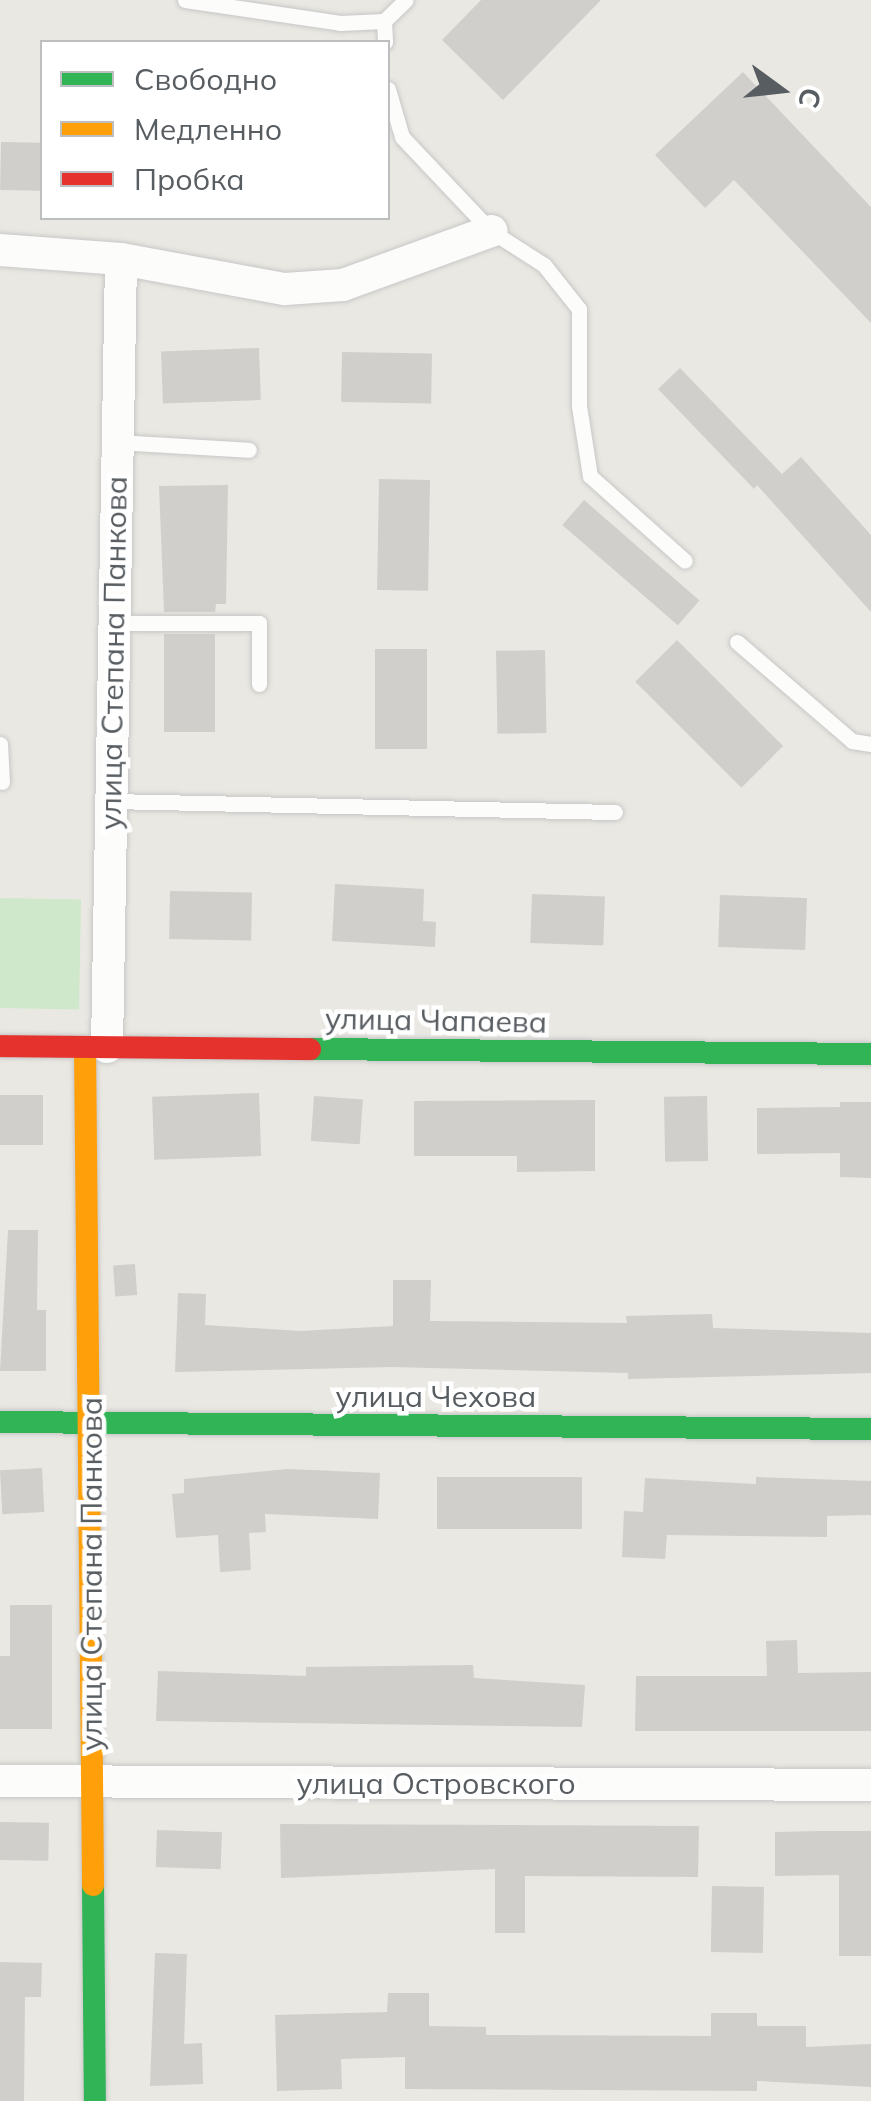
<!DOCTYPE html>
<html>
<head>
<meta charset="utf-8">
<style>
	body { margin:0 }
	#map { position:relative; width:871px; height:2101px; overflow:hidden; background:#eae8e2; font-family:Mulish,sans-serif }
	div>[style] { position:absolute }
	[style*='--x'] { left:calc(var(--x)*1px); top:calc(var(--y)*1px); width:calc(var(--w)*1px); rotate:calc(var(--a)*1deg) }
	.green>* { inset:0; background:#cfe8cb; transform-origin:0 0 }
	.building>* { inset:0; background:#d0cfcc; transform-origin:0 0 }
	.roads { filter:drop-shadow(0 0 2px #c7c7c7) drop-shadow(0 0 2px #c7c7c7) }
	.lane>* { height:15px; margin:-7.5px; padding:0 7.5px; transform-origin:7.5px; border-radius:7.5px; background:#fcfcfb }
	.street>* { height:32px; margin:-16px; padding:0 16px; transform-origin:16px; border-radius:16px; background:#fcfcfb }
	.fast>* { height:22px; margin:-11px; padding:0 11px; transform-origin:11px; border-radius:11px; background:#30b455 }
	.slow>* { height:22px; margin:-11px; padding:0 11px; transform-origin:11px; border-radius:11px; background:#ff9f0a }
	.jam>* { height:22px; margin:-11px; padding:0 11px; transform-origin:11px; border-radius:11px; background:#e5322d }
	span { translate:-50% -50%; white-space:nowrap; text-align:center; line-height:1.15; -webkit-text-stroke:9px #fff; paint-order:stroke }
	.street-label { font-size:30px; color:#585d62 }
	.legend { position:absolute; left:40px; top:40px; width:350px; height:180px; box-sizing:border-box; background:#fff; border:2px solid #bcbec0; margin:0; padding:12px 18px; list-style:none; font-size:30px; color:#585d62 }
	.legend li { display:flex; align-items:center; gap:20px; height:50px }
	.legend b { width:50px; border:2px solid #bcbec0 }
	.north { position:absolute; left:731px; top:40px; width:100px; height:100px; -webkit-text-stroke:8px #fff; paint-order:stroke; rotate:105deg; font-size:28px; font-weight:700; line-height:40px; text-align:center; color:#585d62 }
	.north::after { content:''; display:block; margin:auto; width:35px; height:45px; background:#585d62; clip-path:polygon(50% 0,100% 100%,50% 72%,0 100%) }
</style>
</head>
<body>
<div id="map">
	<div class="green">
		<div style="left:0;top:898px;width:81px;height:110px;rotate:1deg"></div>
	</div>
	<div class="building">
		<div style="clip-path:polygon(481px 0,601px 0,503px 100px,442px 40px)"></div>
		<div style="clip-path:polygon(743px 72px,871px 207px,871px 323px,734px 180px,705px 208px,655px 155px)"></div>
		<div style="left:1px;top:142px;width:41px;height:48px;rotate:1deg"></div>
		<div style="left:259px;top:348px;width:52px;height:98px;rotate:88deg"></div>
		<div style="left:342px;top:352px;width:90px;height:50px;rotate:1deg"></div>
		<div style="clip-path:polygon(680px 368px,782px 474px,801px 457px,871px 535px,871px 612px,757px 485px,754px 489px,658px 389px)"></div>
		<div style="left:379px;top:479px;width:51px;height:111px;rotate:1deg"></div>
		<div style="clip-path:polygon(228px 485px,226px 604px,216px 604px,215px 612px,164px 612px,159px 486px)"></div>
		<div style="left:584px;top:500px;width:153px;height:33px;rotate:41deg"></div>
		<div style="left:164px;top:634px;width:51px;height:98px"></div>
		<div style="left:677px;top:640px;width:150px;height:59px;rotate:45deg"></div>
		<div style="left:375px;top:649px;width:52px;height:100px"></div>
		<div style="left:545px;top:650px;width:83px;height:49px;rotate:89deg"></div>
		<div style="clip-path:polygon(335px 884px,424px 889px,423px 921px,436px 922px,435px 947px,332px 941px)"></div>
		<div style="left:170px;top:891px;width:82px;height:48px;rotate:1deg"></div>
		<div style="left:532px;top:894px;width:73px;height:49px;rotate:2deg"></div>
		<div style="left:720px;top:895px;width:87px;height:52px;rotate:2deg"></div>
		<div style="left:259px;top:1093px;width:63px;height:107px;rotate:88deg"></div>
		<div style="left:0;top:1095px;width:43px;height:50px"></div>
		<div style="left:314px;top:1096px;width:49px;height:45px;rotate:4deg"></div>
		<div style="left:707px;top:1096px;width:65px;height:43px;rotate:89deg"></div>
		<div style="clip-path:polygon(595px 1100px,595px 1171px,517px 1172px,517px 1156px,414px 1156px,414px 1101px)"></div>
		<div style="clip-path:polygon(840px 1102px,871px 1102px,871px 1178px,840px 1177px,840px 1153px,757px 1154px,757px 1108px,840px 1107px)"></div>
		<div style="clip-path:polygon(8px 1230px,38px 1230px,37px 1310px,46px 1310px,46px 1371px,0 1371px)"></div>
		<div style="left:135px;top:1264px;width:31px;height:22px;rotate:86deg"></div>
		<div style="clip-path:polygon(393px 1280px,431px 1280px,430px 1321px,627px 1323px,626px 1316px,712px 1314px,713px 1328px,871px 1333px,871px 1373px,628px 1379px,628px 1373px,392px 1367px,175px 1372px,178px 1293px,206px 1294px,205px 1325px,300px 1331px,393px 1326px)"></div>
		<div style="left:42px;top:1468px;width:44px;height:42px;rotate:87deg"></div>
		<div style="clip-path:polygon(288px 1469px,380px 1473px,378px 1519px,265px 1514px,266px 1532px,249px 1533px,251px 1570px,220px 1572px,218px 1535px,176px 1538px,172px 1494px,184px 1493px,184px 1479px)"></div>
		<div style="left:437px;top:1477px;width:145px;height:52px"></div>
		<div style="clip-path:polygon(756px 1477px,871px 1481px,871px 1515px,827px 1516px,827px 1537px,667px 1535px,665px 1559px,622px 1557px,624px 1511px,643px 1512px,645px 1478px,756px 1484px)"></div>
		<div style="clip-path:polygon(10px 1605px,52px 1605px,52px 1729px,0 1729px,0 1656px,10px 1656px)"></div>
		<div style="clip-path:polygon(797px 1640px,798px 1673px,871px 1672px,871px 1731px,635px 1731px,636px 1676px,767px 1676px,766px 1641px)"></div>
		<div style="clip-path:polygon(473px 1665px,474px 1678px,585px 1685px,582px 1727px,156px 1721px,158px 1671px,306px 1676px,306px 1667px)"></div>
		<div style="left:0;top:1822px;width:49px;height:38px;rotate:1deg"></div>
		<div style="clip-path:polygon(280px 1824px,699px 1826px,698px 1877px,525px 1876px,525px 1933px,495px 1933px,495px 1869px,281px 1878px)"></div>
		<div style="left:157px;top:1830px;width:65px;height:37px;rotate:2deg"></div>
		<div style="clip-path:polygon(821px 1831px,871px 1831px,871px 1956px,839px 1956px,839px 1875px,775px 1876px,775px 1832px)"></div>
		<div style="left:712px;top:1886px;width:52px;height:66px;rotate:1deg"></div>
		<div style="clip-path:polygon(155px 1953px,187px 1954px,184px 2044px,202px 2043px,203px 2084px,150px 2086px)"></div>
		<div style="clip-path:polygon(0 1962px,42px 1963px,41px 1997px,25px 1997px,24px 2101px,0 2101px)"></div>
		<div style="clip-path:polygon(388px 1993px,429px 1993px,429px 2026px,486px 2027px,486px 2035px,711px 2036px,711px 2013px,757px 2013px,757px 2026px,806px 2026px,806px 2047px,871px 2044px,871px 2087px,757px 2081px,757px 2091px,405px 2089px,405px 2057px,341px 2059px,342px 2089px,277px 2091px,275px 2015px,387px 2012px)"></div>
	</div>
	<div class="roads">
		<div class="lane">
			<div style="--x:185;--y:0;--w:157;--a:8.4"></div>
			<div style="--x:340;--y:23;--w:44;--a:-2.6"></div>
			<div style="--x:384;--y:21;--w:30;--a:-44"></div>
			<div style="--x:384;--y:21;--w:21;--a:87"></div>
			<div style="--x:388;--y:89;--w:50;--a:73.7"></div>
			<div style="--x:402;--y:137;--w:129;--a:46.6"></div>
			<div style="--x:491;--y:231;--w:63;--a:32.7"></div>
			<div style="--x:544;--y:265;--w:56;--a:51.5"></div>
			<div style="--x:579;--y:309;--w:97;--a:90"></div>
			<div style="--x:579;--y:406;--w:71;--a:81.1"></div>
			<div style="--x:590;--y:476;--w:127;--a:41.8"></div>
			<div style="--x:116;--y:442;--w:133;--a:3.4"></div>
			<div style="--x:115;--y:623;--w:144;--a:0"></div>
			<div style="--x:259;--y:623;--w:61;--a:90"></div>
			<div style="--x:737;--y:642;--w:152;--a:40.7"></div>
			<div style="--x:852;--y:741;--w:19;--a:9"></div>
			<div style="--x:0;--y:744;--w:38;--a:87"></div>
			<div style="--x:110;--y:801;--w:505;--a:1.25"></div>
		</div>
		<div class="street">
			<div style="--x:0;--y:250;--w:121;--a:4.3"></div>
			<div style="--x:121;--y:259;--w:167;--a:10.4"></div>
			<div style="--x:285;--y:289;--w:58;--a:-3.9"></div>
			<div style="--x:343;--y:285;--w:158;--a:-20"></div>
			<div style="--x:107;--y:1047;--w:788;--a:-88.98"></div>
			<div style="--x:0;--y:1781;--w:871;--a:0.26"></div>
		</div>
		<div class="fast">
			<div style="--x:310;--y:1049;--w:561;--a:0.51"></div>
			<div style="--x:0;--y:1422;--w:871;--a:0.46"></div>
			<div style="--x:93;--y:1885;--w:216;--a:89.5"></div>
		</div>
		<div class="slow">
			<div style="--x:85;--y:1047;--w:838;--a:89.45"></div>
		</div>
		<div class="jam">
			<div style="--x:0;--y:1046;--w:310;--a:0.6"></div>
		</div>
	</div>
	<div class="street-label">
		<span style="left:113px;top:653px;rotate:-89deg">улица Степана Панкова</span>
		<span style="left:436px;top:1020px;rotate:1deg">улица Чапаева</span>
		<span style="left:436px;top:1396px">улица Чехова</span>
		<span style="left:91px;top:1574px;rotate:-90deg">улица Степана Панкова</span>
		<span style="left:436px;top:1783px">улица Островского</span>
	</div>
	<ul class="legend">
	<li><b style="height:12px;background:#30b455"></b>Свободно</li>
	<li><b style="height:12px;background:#ff9f0a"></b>Медленно</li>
	<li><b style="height:12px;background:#e5322d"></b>Пробка</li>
	</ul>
	<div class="north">С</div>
</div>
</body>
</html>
